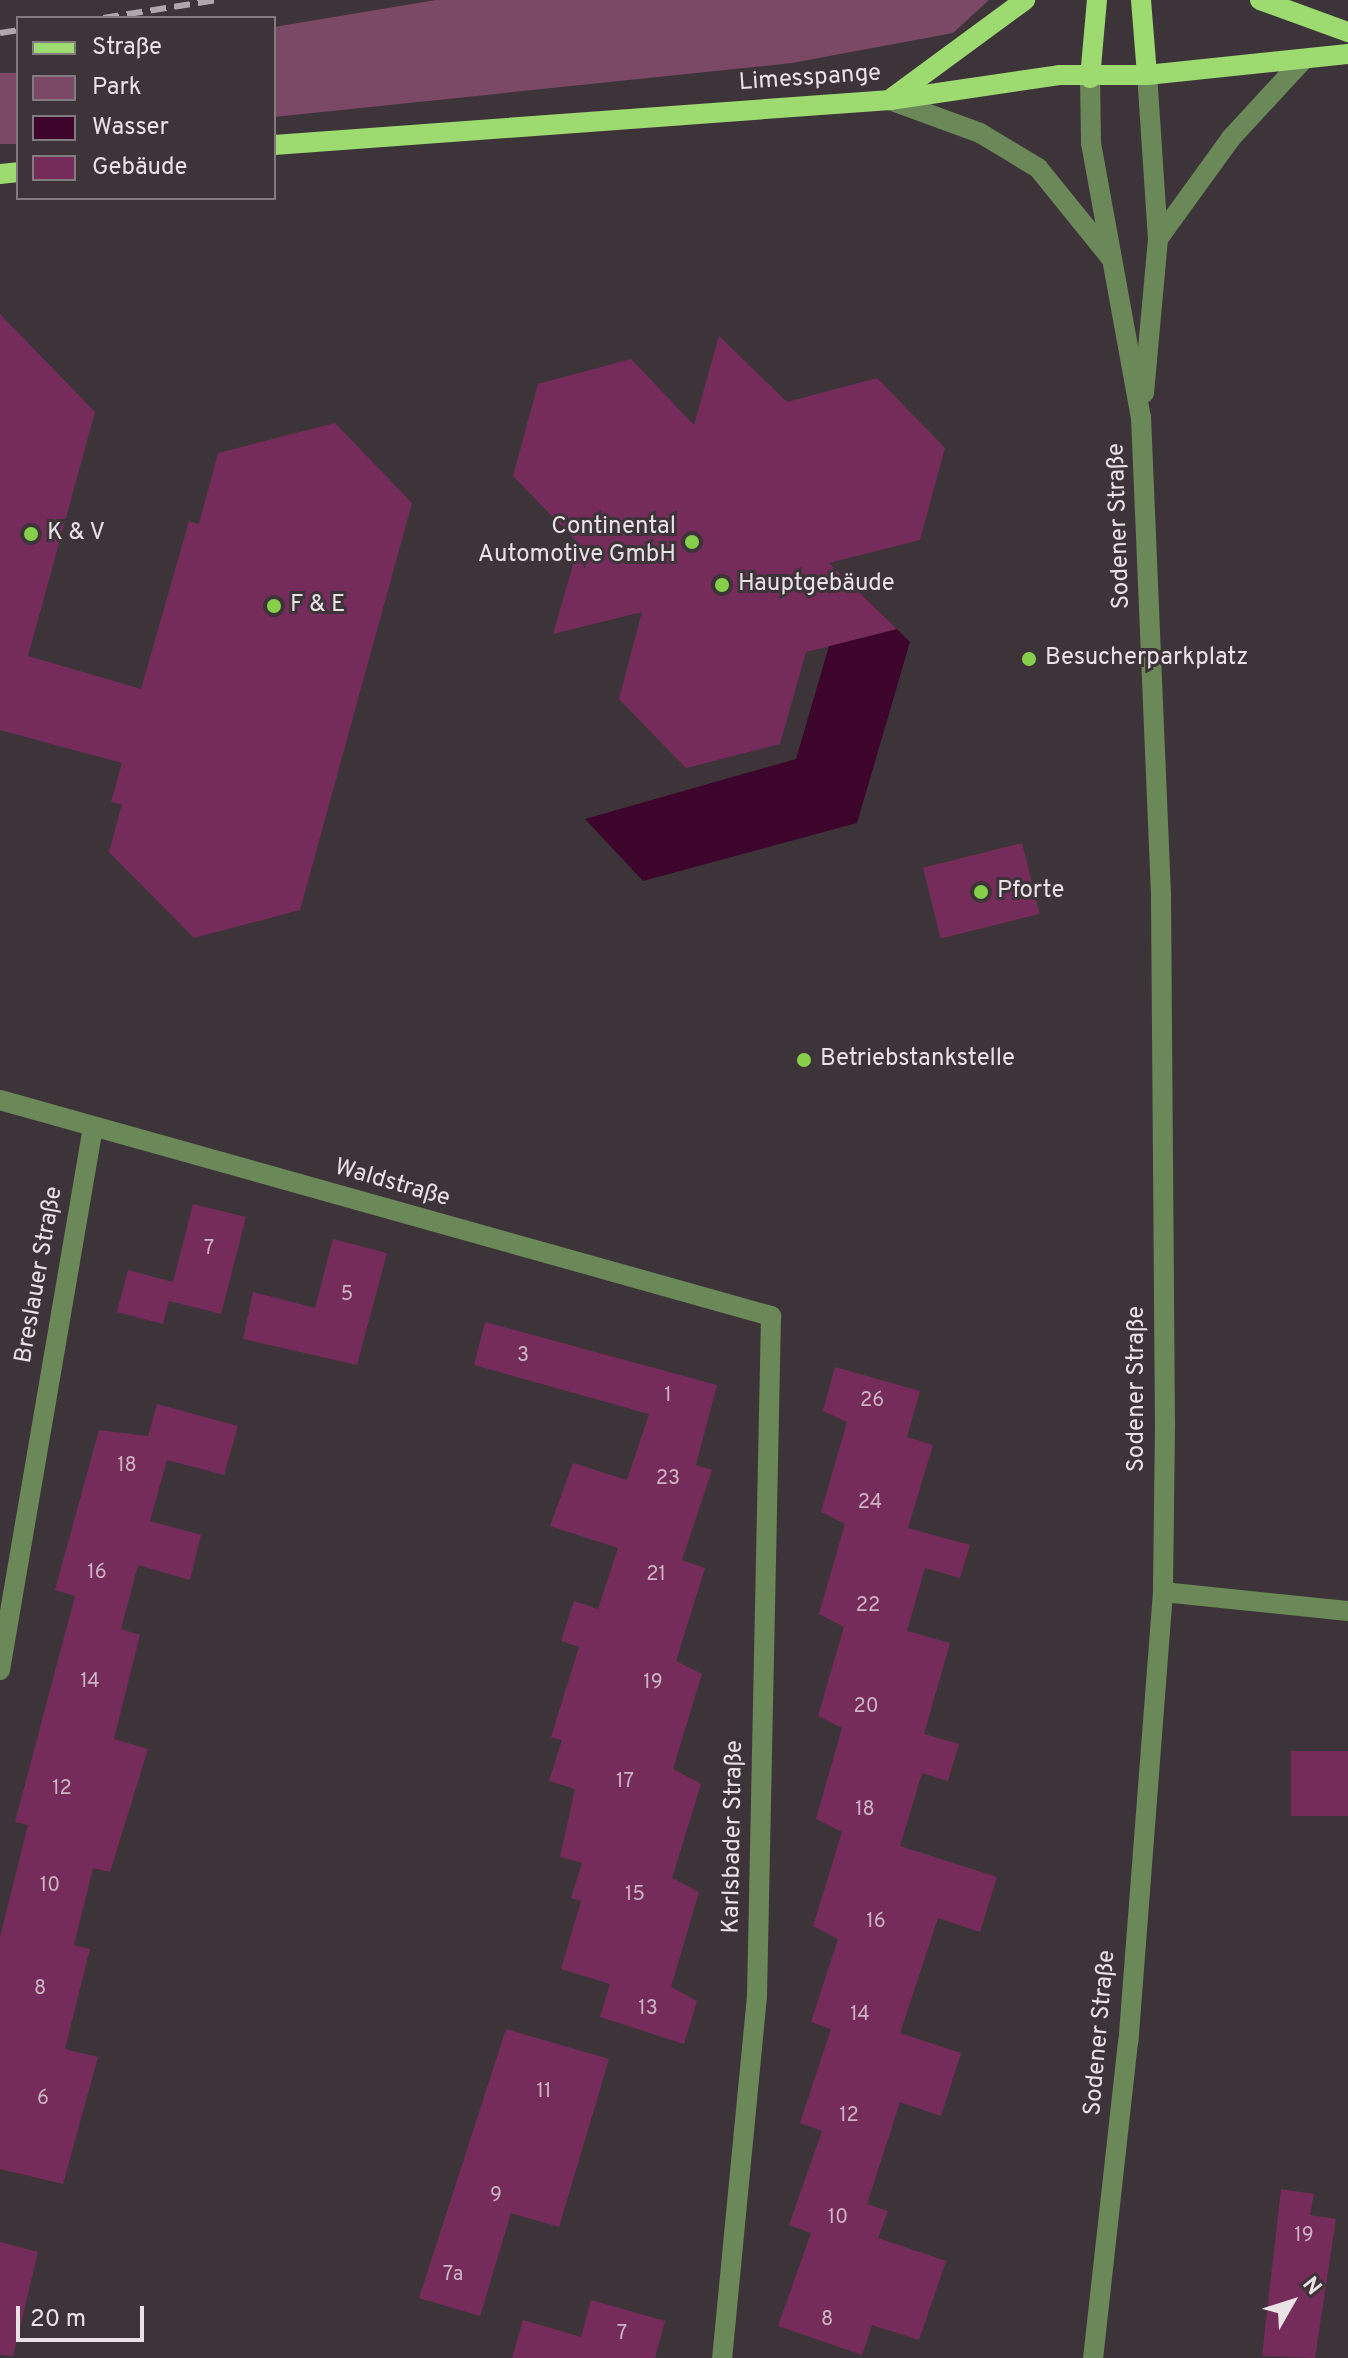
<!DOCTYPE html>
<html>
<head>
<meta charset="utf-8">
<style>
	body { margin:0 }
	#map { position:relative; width:1348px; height:2358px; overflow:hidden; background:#3d3439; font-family:Overpass,sans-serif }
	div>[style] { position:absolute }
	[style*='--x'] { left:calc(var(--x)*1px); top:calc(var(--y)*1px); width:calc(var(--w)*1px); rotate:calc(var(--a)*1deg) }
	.green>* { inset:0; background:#7b4965; transform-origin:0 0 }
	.water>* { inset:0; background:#3d052b }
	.building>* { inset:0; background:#762c5a; transform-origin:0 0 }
	.minor>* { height:20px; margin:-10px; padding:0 10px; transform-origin:10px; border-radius:10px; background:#6b8958 }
	.major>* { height:20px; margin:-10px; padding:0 10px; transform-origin:10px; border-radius:10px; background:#9ddb71 }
	.rail>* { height:6px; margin-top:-3px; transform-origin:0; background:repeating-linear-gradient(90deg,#aea7ab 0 16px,transparent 0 24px) }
	.dots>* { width:22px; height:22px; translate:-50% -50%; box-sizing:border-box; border:4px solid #3d3439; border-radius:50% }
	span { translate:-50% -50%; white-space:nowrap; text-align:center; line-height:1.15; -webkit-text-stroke:6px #3d3439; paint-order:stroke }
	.number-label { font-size:20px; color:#ccb4c2 }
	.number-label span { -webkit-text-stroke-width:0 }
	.street-label { font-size:24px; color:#e8e2e5 }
	.poi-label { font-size:24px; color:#e8e2e5 }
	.right { translate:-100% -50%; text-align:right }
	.left { translate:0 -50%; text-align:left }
	.legend { position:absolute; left:16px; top:16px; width:260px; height:184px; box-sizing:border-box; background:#3d3439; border:2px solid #817a7e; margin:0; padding:10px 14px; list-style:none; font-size:24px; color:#e8e2e5 }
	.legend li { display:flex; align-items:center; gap:16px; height:40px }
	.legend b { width:40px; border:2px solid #817a7e }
	.north { position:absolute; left:1252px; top:2262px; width:80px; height:80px; -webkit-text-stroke:6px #3d3439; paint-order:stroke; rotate:51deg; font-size:22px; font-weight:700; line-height:32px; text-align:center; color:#e8e2e5 }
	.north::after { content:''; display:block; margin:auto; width:28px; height:36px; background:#e8e2e5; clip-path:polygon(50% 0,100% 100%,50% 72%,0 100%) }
	.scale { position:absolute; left:16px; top:2306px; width:128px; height:36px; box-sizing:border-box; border:4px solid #e8e2e5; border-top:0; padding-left:10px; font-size:24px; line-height:28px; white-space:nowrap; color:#e8e2e5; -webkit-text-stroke:6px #3d3439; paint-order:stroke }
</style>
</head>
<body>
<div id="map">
	<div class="green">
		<div style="clip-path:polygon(436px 0,989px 0,953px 33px,792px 63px,274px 117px,274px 27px)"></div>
		<div style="left:18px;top:73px;width:71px;height:18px;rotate:90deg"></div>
	</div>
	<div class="water">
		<div style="clip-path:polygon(848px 581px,910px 642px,857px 823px,643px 881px,585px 819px,796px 759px)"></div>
	</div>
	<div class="building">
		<div style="clip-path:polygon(0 314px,95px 412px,28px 656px,141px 689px,189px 521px,199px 524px,218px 453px,335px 423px,412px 503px,300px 910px,194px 938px,109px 852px,122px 804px,111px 802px,122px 763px,0 730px)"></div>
		<div style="clip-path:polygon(719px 336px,787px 402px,877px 378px,945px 448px,920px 540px,829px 563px,897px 629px,806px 652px,780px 744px,686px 768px,619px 699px,642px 612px,553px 634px,579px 544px,513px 476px,538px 384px,631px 359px,694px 425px)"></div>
		<div style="left:1022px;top:843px;width:73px;height:102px;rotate:76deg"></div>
		<div style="clip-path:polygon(193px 1204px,246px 1217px,221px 1314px,169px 1301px,163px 1324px,117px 1312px,128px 1270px,173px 1282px)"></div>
		<div style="clip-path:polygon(333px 1239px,387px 1253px,357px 1365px,243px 1339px,253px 1292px,315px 1308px)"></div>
		<div style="clip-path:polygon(485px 1322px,717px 1385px,696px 1465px,712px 1470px,682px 1560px,705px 1568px,676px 1661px,702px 1674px,673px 1769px,701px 1784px,672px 1878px,699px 1892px,671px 1987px,697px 2001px,684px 2044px,600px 2017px,610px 1984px,561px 1969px,581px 1901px,571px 1898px,582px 1863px,560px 1857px,575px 1789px,549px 1781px,562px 1740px,551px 1737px,579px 1647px,561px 1641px,574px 1601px,598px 1609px,618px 1548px,550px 1526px,573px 1463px,627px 1480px,649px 1414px,474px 1365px)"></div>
		<div style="clip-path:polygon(835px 1367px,920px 1391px,907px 1437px,933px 1445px,908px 1528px,970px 1545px,960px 1578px,925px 1568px,907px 1631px,950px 1643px,924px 1734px,959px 1744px,948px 1781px,922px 1773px,900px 1846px,997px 1877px,980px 1932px,938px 1918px,900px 2033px,961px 2053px,941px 2116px,900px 2102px,867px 2204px,888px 2211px,878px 2238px,946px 2261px,919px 2340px,872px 2325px,862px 2355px,778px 2326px,811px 2233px,789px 2225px,822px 2131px,800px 2123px,831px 2029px,811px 2022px,838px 1939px,813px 1926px,842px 1832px,816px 1819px,842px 1728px,818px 1716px,844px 1627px,819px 1614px,845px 1524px,821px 1512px,847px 1422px,823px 1411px)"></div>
		<div style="clip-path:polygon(157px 1404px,238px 1426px,224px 1475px,167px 1460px,150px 1521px,201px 1535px,190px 1580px,138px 1565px,121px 1629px,140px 1635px,114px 1739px,148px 1749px,110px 1872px,93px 1868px,74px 1945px,90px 1949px,65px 2049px,98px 2057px,63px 2184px,0 2169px,0 1937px,28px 1825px,15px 1822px,75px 1596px,55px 1590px,99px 1430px,148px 1436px)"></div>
		<div style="left:1291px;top:1751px;width:57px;height:65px"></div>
		<div style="clip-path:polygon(506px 2029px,609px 2059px,559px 2227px,511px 2213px,480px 2316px,419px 2298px)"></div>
		<div style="clip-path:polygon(1281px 2189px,1314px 2194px,1310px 2215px,1336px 2219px,1315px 2358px,1262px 2356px)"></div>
		<div style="clip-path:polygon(0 2242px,38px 2252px,13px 2356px,0 2355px)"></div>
		<div style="clip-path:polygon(591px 2300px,665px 2321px,655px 2358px,512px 2358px,523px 2320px,581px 2337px)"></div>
	</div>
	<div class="minor">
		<div style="--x:1090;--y:78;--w:65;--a:89.1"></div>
		<div style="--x:1091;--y:143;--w:279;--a:79.7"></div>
		<div style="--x:1141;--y:417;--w:479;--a:87.6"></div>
		<div style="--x:1161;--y:896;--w:528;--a:89.57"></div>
		<div style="--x:1165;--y:1424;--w:168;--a:90.7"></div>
		<div style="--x:1163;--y:1592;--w:451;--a:94.4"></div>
		<div style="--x:1128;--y:2042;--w:318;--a:96.3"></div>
		<div style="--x:890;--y:100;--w:96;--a:20.1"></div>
		<div style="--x:980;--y:133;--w:68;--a:31.1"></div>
		<div style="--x:1038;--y:168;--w:116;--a:51"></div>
		<div style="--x:1158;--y:239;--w:125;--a:-54.1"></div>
		<div style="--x:1231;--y:138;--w:106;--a:-47.3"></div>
		<div style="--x:1144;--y:393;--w:155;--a:-84.8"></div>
		<div style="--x:1158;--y:239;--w:164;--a:-93.8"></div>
		<div style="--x:0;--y:1100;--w:801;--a:15.65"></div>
		<div style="--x:771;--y:1316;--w:680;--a:91.18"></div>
		<div style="--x:757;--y:1996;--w:364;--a:95.5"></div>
		<div style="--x:1163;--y:1592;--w:186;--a:5.9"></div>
		<div style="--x:0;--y:1670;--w:551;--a:-80.28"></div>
	</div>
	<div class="major">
		<div style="--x:1141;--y:0;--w:75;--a:85.4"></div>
		<div style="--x:1260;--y:0;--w:94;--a:20"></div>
		<div style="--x:1090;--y:78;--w:78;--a:-84.9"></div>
		<div style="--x:893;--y:97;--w:164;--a:-36.3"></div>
		<div style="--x:274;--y:145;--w:618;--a:-4.18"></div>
		<div style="--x:890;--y:100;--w:171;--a:-8.4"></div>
		<div style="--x:1059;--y:75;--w:88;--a:0"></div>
		<div style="--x:1147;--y:75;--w:202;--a:-6"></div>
		<div style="--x:0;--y:174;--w:18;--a:-6"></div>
	</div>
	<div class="rail">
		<div style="--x:103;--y:18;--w:115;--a:-9"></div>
		<div style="--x:0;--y:33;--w:18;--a:-9"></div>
	</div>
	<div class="dots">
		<div style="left:31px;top:534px;background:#86cf4b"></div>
		<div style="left:692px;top:542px;background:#86cf4b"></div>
		<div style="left:722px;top:585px;background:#86cf4b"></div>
		<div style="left:274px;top:606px;background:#86cf4b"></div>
		<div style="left:1029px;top:659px;background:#86cf4b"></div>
		<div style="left:981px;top:892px;background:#86cf4b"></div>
		<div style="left:804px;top:1060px;background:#86cf4b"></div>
	</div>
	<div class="number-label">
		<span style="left:209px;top:1249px">7</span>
		<span style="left:347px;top:1295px">5</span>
		<span style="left:523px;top:1356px">3</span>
		<span style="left:668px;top:1396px">1</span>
		<span style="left:872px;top:1401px">26</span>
		<span style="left:127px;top:1466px">18</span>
		<span style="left:668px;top:1479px">23</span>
		<span style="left:870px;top:1503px">24</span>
		<span style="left:97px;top:1573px">16</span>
		<span style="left:656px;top:1575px">21</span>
		<span style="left:868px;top:1606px">22</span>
		<span style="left:90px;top:1682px">14</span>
		<span style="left:653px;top:1683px">19</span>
		<span style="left:866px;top:1707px">20</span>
		<span style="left:625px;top:1782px">17</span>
		<span style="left:62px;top:1789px">12</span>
		<span style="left:865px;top:1810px">18</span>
		<span style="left:50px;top:1886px">10</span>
		<span style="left:635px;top:1895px">15</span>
		<span style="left:876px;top:1922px">16</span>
		<span style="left:40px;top:1989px">8</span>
		<span style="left:648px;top:2009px">13</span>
		<span style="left:860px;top:2015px">14</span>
		<span style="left:544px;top:2092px">11</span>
		<span style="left:43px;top:2099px">6</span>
		<span style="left:849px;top:2116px">12</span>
		<span style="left:496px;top:2196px">9</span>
		<span style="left:838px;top:2218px">10</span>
		<span style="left:1304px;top:2236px">19</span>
		<span style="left:453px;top:2275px">7a</span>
		<span style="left:827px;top:2320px">8</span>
		<span style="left:622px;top:2334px">7</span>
	</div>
	<div class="street-label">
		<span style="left:810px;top:79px;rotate:-4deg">Limesspange</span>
		<span style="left:1120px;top:526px;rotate:-92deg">Sodener Straße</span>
		<span style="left:392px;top:1184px;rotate:16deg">Waldstraße</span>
		<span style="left:40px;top:1275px;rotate:-80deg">Breslauer Straße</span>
		<span style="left:1138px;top:1389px;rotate:-90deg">Sodener Straße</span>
		<span style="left:734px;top:1837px;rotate:-89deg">Karlsbader Straße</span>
		<span style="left:1101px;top:2033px;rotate:-85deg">Sodener Straße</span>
	</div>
	<div class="poi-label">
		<span class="right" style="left:676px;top:542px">Continental<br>Automotive GmbH</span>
		<span class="left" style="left:47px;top:534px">K &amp; V</span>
		<span class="left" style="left:738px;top:585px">Hauptgebäude</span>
		<span class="left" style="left:290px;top:606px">F &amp; E</span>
		<span class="left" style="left:1045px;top:659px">Besucherparkplatz</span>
		<span class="left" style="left:997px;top:892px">Pforte</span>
		<span class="left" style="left:820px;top:1060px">Betriebstankstelle</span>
	</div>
	<ul class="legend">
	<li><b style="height:10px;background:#9ddb71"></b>Straße</li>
	<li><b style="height:22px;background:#7b4965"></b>Park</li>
	<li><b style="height:22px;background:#3d052b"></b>Wasser</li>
	<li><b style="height:22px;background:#762c5a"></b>Gebäude</li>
	</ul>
	<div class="north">N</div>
	<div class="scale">20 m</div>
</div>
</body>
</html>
